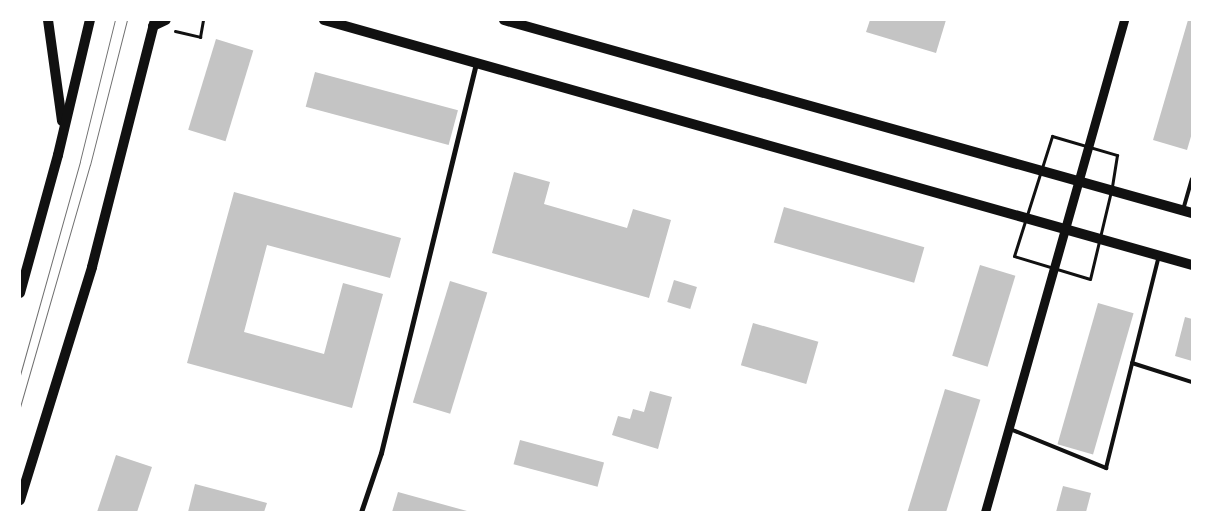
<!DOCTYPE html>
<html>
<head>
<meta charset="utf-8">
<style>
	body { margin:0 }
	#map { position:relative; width:1212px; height:532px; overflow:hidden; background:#fff; font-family:"Sofia Sans Condensed",sans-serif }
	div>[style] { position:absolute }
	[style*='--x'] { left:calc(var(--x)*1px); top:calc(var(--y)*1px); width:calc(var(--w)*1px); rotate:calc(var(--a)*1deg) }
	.building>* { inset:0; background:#c4c4c4; transform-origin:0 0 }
	.path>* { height:3px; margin:-1.5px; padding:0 1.5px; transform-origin:1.5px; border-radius:1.5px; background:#111 }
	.service>* { height:4px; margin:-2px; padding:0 2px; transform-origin:2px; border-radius:2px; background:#111 }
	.minor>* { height:5px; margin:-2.5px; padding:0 2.5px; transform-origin:2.5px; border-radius:2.5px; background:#111 }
	.tertiary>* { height:9px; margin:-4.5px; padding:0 4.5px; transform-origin:4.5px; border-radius:4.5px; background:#111 }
	.secondary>* { height:10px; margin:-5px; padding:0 5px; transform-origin:5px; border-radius:5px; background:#111 }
	.tram>* { height:1px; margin:-0.5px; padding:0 0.5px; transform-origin:0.5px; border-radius:0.5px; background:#707070 }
	span { translate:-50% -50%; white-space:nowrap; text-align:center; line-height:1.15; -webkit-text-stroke:5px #fff; paint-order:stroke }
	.frame { position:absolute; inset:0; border:21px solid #fff; pointer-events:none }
</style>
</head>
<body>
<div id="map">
	<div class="building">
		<div style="clip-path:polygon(870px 20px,946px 20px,936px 53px,866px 32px)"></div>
		<div style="clip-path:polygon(1188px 20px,1192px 20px,1192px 133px,1187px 150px,1153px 140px)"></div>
		<div style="left:216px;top:39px;width:39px;height:95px;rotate:17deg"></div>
		<div style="left:315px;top:72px;width:148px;height:36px;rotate:15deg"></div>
		<div style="clip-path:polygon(514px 172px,550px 182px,544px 204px,627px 228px,633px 209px,671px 220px,649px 298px,492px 253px)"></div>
		<div style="clip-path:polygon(234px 192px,401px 238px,390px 278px,267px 245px,244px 332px,324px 354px,343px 283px,383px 294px,352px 408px,187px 363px)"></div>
		<div style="left:784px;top:207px;width:146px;height:37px;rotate:16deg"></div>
		<div style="left:980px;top:265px;width:37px;height:95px;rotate:17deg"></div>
		<div style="left:674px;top:280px;width:24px;height:23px;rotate:17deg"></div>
		<div style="left:450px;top:281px;width:39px;height:127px;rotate:17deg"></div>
		<div style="left:1098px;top:303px;width:37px;height:147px;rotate:16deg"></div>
		<div style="clip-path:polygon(1185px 317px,1192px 319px,1192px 361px,1175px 356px)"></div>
		<div style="left:753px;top:323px;width:68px;height:44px;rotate:16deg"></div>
		<div style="left:945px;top:389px;width:37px;height:129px;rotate:17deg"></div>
		<div style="clip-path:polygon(650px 391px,672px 397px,658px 449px,612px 435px,618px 416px,630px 419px,633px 409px,644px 412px)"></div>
		<div style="left:520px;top:440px;width:87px;height:25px;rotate:15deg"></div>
		<div style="clip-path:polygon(116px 455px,152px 467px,137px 512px,97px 512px)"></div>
		<div style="clip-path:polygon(195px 484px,267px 503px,264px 512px,188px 512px)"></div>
		<div style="clip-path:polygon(1063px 486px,1091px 493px,1086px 512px,1056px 512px)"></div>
		<div style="clip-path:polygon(398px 492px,467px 511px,467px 512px,392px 512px)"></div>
	</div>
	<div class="path">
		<div style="--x:175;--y:31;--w:26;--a:13"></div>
		<div style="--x:200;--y:37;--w:17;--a:-80"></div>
		<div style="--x:1052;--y:136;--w:68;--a:16.3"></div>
		<div style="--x:1117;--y:155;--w:36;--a:99"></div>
		<div style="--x:1111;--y:191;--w:90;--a:103.4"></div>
		<div style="--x:1090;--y:279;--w:79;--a:-163.2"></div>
		<div style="--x:1014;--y:256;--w:126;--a:-72.4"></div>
	</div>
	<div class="service">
		<div style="--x:1183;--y:210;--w:32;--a:-74"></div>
		<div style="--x:1132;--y:363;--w:63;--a:17.6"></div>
		<div style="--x:1010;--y:429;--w:104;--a:22.1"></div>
		<div style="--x:1106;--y:468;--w:219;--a:-76"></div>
	</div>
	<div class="minor">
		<div style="--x:361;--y:512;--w:62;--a:-71.3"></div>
		<div style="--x:381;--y:453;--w:401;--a:-76.3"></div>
	</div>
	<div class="tertiary">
		<div style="--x:985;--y:512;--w:511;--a:-74.22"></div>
	</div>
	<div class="secondary">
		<div style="--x:48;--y:20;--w:102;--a:82.1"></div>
		<div style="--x:324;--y:20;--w:902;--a:15.76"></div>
		<div style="--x:504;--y:20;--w:715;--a:15.67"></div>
		<div style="--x:153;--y:26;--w:14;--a:-25"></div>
		<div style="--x:20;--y:293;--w:143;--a:-74.6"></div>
		<div style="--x:58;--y:155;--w:139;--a:-76.7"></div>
		<div style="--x:20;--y:500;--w:244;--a:-72.8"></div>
		<div style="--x:92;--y:267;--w:255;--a:-75.7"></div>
	</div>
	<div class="tram">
		<div style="--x:20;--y:375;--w:222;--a:-74.3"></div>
		<div style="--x:80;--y:161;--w:145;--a:-76.1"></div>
		<div style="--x:20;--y:407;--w:252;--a:-73.9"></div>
		<div style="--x:90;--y:165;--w:150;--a:-75.7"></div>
	</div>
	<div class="frame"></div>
</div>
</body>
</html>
